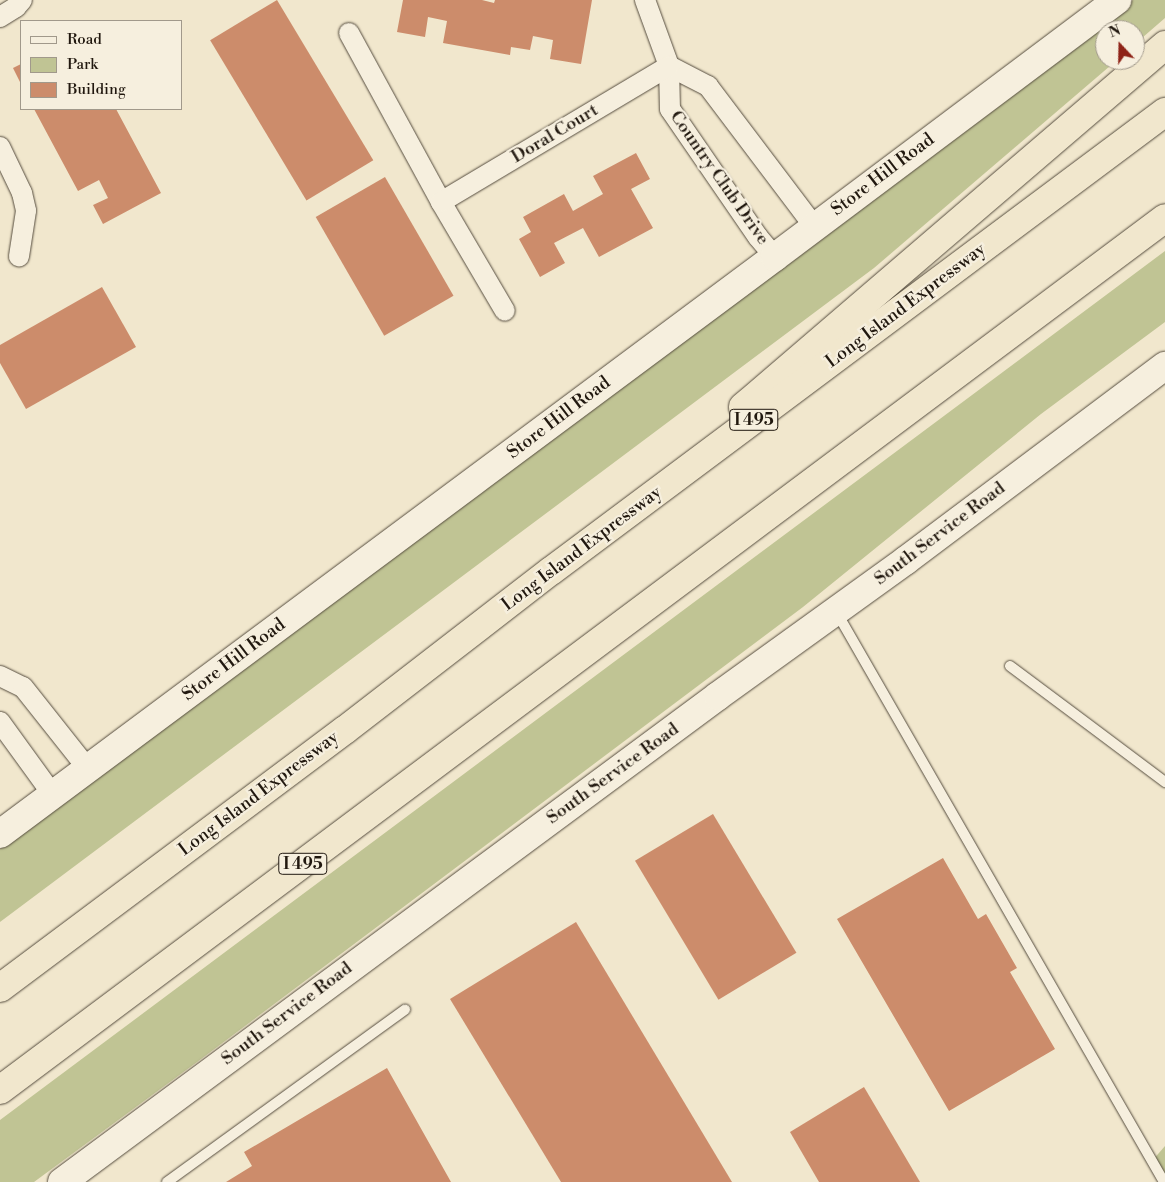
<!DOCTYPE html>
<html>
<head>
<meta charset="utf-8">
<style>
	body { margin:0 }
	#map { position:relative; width:1165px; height:1182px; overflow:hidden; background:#f1e7cd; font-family:"Libre Bodoni",serif }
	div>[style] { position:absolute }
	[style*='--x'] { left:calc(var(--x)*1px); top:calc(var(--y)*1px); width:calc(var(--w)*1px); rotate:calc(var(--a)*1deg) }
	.green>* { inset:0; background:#c0c494 }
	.building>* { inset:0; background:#cc8c6b; transform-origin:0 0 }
	.roads { filter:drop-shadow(0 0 1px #554c3e) drop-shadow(0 0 1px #554c3e) }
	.service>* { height:10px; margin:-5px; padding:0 5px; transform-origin:5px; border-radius:5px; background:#f6efde }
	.minor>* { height:20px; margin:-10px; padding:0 10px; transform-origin:10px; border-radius:10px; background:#f6efde }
	.secondary>* { height:28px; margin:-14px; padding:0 14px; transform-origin:14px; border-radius:14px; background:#f6efde }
	.motorway>* { height:28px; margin:-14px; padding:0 14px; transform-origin:14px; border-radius:14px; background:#f1e7cd }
	span { translate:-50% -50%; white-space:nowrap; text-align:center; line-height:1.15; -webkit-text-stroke:4.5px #f6efde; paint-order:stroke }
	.shield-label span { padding:1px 4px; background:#f6efde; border:1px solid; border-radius:4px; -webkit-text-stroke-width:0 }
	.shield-label { font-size:16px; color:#21180f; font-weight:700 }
	.street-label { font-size:18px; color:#21180f }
	.legend { position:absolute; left:20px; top:20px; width:162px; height:90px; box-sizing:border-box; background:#f6efde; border:1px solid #a1998b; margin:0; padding:6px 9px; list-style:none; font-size:15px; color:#21180f }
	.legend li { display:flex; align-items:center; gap:10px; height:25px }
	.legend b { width:25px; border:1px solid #a1998b }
	.north { position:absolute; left:1095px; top:20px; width:50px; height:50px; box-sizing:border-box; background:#f6efde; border:1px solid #a1998b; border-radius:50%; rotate:339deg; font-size:14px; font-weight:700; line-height:20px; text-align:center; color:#21180f }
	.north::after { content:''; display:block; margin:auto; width:18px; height:22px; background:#8f2418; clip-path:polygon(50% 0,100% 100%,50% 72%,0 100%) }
</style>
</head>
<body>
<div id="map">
	<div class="green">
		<div style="clip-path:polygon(1133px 0,1165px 0,1165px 18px,1135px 44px,1135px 30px,1105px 30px,1105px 60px,1117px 60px,874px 268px,0 922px,0 849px,853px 215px)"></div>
		<div style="clip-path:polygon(1165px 251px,1165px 322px,1041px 414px,803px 607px,197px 1062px,34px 1182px,0 1182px,0 1120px)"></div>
		<div style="clip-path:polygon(1165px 1146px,1165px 1182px,1152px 1161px)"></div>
	</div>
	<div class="building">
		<div style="left:277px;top:0;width:187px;height:78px;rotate:59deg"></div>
		<div style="clip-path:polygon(403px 0,482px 0,494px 3px,495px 0,592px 0,581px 64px,550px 59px,553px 40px,533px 36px,530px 50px,511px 47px,510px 55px,443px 43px,447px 21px,428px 17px,425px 37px,397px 32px)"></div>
		<div style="clip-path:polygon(21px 64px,21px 84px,13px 68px)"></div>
		<div style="clip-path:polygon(34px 109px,116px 109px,161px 193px,103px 224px,93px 205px,108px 198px,99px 180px,78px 191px)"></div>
		<div style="clip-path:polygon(636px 153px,650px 179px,631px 189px,653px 228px,599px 257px,583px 228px,554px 243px,565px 263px,540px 277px,519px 239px,531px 232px,523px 217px,564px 194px,573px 211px,603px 194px,593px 176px)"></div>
		<div style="left:385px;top:177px;width:137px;height:80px;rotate:60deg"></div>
		<div style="clip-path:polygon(102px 287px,136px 347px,26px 409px,0 363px,0 345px)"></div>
		<div style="left:713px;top:814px;width:162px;height:91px;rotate:59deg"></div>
		<div style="clip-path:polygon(943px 858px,978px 919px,986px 914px,1017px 968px,1010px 972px,1055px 1049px,949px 1111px,837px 919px)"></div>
		<div style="clip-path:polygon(576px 922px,732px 1182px,561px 1182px,450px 999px)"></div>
		<div style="clip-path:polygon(387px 1068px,451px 1182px,226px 1182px,252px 1166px,244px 1152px)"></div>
		<div style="clip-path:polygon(864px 1087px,920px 1182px,819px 1182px,790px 1132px)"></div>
	</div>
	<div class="roads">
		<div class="service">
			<div style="--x:837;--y:613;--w:656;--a:60.11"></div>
			<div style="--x:1010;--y:666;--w:194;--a:36.8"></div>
			<div style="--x:167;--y:1182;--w:294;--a:-35.9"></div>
		</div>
		<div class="minor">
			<div style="--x:645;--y:0;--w:70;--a:70"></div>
			<div style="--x:669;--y:66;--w:43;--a:88.7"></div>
			<div style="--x:670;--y:109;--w:155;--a:55.5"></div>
			<div style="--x:758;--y:237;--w:26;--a:50"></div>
			<div style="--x:0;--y:17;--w:19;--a:-32"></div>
			<div style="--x:16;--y:7;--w:9;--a:-49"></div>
			<div style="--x:349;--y:33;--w:192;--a:61.4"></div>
			<div style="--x:441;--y:202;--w:126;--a:59.6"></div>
			<div style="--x:669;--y:66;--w:44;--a:27.1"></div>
			<div style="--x:708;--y:86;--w:176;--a:52.9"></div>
			<div style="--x:0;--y:147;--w:51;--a:64.4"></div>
			<div style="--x:22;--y:193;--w:18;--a:77"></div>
			<div style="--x:26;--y:211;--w:46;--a:98.8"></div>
			<div style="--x:441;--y:202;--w:265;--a:-30.8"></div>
			<div style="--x:0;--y:676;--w:25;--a:26"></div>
			<div style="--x:23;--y:687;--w:105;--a:51.6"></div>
			<div style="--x:0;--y:722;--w:90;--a:54"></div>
		</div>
		<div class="secondary">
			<div style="--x:0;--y:834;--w:966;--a:-36.67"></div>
			<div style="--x:775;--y:257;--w:428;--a:-36.9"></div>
			<div style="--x:62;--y:1182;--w:816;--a:-36.53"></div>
			<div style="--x:718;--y:696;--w:231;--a:-35.8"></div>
			<div style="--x:905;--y:561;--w:325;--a:-36.9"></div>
		</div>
		<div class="motorway">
			<div style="--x:743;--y:407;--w:556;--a:-40.62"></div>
			<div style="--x:0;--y:988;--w:431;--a:-36.8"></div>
			<div style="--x:345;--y:730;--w:260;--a:-37.7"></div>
			<div style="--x:551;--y:571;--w:767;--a:-36.78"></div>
			<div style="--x:0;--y:1090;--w:1455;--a:-36.81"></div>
		</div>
	</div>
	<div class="shield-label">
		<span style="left:754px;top:420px">I 495</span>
		<span style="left:303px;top:864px">I 495</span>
	</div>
	<div class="street-label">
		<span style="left:555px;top:134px;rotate:-31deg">Doral Court</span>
		<span style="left:883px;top:175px;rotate:-37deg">Store Hill Road</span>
		<span style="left:719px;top:178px;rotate:55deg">Country Club Drive</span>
		<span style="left:906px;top:306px;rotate:-37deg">Long Island Expressway</span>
		<span style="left:559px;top:418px;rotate:-37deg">Store Hill Road</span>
		<span style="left:940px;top:534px;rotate:-37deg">South Service Road</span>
		<span style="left:582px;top:549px;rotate:-37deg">Long Island Expressway</span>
		<span style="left:234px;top:660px;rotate:-37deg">Store Hill Road</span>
		<span style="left:613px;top:774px;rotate:-36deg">South Service Road</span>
		<span style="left:259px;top:794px;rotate:-37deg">Long Island Expressway</span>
		<span style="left:287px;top:1014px;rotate:-37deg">South Service Road</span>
	</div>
	<ul class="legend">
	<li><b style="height:6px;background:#f6efde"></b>Road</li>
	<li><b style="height:14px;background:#c0c494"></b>Park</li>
	<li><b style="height:14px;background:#cc8c6b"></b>Building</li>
	</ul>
	<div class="north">N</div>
</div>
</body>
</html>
